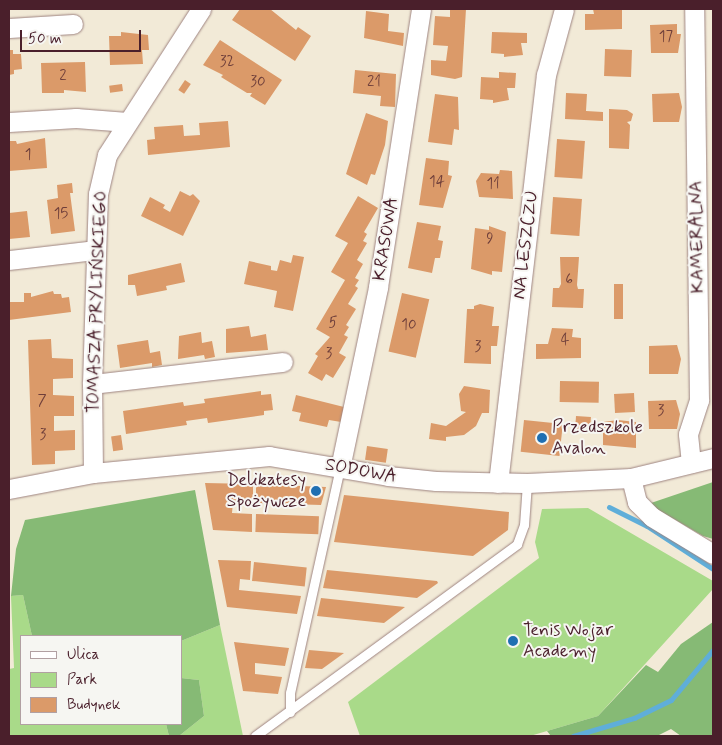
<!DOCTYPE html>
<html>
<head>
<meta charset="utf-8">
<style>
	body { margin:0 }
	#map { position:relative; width:722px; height:745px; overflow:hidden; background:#f2ead7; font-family:Mynerve,sans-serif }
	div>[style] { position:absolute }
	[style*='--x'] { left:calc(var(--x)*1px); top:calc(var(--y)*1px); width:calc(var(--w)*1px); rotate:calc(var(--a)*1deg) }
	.green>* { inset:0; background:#a9da89 }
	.forest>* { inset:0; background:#86ba75 }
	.stream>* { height:5px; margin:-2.5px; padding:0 2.5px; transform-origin:2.5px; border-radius:2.5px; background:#5faed9 }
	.building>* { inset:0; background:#db9a69; transform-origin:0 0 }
	.roads { filter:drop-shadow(0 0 1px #9e8481) drop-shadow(0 0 1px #9e8481) }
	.lane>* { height:9px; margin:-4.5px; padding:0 4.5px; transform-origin:4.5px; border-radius:4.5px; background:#fff }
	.street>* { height:19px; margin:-9.5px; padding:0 9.5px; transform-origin:9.5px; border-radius:9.5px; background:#fff }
	.dots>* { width:14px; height:14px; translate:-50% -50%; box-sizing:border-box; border:2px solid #f6f6f2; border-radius:50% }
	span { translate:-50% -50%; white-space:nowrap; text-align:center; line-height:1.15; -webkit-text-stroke:4px #f6f6f2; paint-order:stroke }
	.number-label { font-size:15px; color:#6e3e3a }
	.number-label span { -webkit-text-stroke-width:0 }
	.street-label { font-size:18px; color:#4a1f2b }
	.poi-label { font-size:18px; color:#4a1f2b }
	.left { translate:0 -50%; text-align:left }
	.right { translate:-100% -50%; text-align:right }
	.frame { position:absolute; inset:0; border:10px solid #4a1f2b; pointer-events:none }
	.legend { position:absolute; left:20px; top:635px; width:162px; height:90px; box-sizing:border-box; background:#f6f6f2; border:1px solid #b1a0a2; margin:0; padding:6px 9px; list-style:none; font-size:15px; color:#4a1f2b }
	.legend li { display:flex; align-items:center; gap:10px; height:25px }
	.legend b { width:25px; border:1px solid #b1a0a2 }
	.scale { position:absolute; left:20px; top:30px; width:121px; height:22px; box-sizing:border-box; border:2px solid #4a1f2b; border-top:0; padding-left:6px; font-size:15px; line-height:18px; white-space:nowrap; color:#4a1f2b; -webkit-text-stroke:4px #f6f6f2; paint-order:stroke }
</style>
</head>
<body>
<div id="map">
	<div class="green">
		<div style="clip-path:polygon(588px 508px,713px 581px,713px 589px,598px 716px,530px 736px,360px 736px,348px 702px,539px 558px,535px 542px,542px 509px)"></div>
		<div style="clip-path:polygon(23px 595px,32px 636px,21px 636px,21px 724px,166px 724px,169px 736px,9px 736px,9px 669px,14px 668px,11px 596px)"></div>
		<div style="clip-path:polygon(220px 625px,243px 736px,179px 736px,204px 716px,199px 680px,181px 678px,181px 641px)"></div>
	</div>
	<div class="forest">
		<div style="clip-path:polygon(713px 482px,713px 539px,703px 536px,648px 504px)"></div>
		<div style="clip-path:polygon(195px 490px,220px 625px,181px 641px,181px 636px,32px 636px,23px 595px,11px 596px,16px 549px,25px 520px)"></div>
		<div style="clip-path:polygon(713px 622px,713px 736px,681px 736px,671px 729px,657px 736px,551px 736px,547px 731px,598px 716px,646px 665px,658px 672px,681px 644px)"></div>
		<div style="clip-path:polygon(181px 678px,199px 680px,204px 716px,179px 736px,169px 736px,166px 724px,181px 724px)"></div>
	</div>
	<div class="stream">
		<div style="--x:609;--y:507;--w:42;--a:26.6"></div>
		<div style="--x:647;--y:526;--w:79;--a:33.1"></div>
		<div style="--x:573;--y:736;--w:64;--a:-16.4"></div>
		<div style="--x:634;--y:718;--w:41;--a:-25.9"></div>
		<div style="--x:671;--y:700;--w:65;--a:-50"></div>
	</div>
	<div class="building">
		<div style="clip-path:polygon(240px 9px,270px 9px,296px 30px,298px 27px,311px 36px,295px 61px,232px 20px)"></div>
		<div style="clip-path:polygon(450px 9px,466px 9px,462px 77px,455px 79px,431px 75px,431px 60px,446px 61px,448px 46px,433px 45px,435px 16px,450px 17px)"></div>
		<div style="clip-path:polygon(593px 9px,622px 9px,622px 29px,585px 30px,585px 14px,594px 14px)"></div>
		<div style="clip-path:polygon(366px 11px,389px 14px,388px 31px,404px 33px,403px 46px,364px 38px)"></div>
		<div style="clip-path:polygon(677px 24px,677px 34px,681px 34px,678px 53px,651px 53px,650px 25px)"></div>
		<div style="clip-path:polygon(121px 32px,148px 35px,149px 50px,142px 50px,143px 64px,110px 65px,109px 36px,121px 36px)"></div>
		<div style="clip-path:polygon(492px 32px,527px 33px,527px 43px,521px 43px,523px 55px,504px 57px,504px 54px,491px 53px)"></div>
		<div style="clip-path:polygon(220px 40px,282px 80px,265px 105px,250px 96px,252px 93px,247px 93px,221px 77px,223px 75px,203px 65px)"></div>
		<div style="left:605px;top:49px;width:27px;height:27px;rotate:2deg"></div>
		<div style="clip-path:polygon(9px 50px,13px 50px,13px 54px,21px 54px,22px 69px,14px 70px,14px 74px,9px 75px)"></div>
		<div style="clip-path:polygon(85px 62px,86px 92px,64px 90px,64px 93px,42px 93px,41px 63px)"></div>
		<div style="clip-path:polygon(355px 70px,396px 74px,395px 107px,380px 106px,381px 96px,353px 93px)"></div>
		<div style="clip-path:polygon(499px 72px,516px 73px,515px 88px,507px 88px,509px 100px,493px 103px,493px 100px,480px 99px,481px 77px,499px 78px)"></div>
		<div style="left:185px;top:80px;width:7px;height:12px;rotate:34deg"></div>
		<div style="left:122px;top:84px;width:7px;height:13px;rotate:82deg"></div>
		<div style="clip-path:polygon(566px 93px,587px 94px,586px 111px,603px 112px,603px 121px,565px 119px)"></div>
		<div style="clip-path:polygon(679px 93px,682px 107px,679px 122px,653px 122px,652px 94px)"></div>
		<div style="clip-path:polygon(435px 94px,458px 97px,459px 130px,454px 129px,452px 145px,428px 142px)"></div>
		<div style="clip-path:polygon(609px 109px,627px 110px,633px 114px,631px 121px,627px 122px,630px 125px,629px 149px,609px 148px)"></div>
		<div style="clip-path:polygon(366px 113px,388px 121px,385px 145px,375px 175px,371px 174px,367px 185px,346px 174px)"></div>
		<div style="clip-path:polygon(228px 121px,230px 147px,148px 155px,147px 140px,155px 139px,154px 127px,183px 125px,184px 136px,200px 135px,199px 123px)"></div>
		<div style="clip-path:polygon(45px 138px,47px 168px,9px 171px,9px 141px,16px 141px,17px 144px)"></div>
		<div style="left:557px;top:139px;width:28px;height:38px;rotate:4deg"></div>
		<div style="clip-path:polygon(426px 158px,449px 161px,448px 175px,452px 176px,443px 208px,419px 205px)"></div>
		<div style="clip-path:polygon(500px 170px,512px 171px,513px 199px,479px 197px,476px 181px,481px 173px,499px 174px)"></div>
		<div style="clip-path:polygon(72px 183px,73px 193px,70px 193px,75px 231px,51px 234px,47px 200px,58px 198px,57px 185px)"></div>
		<div style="clip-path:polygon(180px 191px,190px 196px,193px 194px,200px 201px,183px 236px,141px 216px,150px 197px,165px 205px,163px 208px,170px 212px)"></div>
		<div style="clip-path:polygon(358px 196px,378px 208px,364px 232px,367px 234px,363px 241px,367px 243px,357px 260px,363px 264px,355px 278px,359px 280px,355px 286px,358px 288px,348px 304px,356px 309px,346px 325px,349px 327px,344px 335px,348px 337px,339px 353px,346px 357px,333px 378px,326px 374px,322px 381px,308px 373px,318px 356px,315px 354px,330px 337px,316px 329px,345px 280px,331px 272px,348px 243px,335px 236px)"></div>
		<div style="left:553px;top:197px;width:29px;height:37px;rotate:4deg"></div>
		<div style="clip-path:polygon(27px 211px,30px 237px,9px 239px,9px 213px)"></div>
		<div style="clip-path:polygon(417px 222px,441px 226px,438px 240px,443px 241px,440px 258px,435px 258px,432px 273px,408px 268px)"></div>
		<div style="clip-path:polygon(489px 226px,506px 232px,502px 272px,492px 271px,492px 275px,471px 269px,475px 228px,489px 230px)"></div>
		<div style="clip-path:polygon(293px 255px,304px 257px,293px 311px,274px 307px,277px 291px,244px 284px,249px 261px,271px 266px,271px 270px,277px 271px,280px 260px,291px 263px)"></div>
		<div style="clip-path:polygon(560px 257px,579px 257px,577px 285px,578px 289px,584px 289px,583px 308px,552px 307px,553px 288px,559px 288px,561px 284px)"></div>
		<div style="clip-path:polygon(181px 263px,185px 282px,166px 286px,167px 290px,137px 296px,135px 285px,128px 285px,128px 275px)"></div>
		<div style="left:614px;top:284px;width:9px;height:35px"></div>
		<div style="clip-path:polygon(53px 291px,54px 294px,61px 294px,62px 298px,69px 297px,71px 312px,9px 320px,9px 302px,24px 302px,24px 293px,31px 293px,31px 297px)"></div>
		<div style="left:402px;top:293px;width:28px;height:60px;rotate:13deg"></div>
		<div style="clip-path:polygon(480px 304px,494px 307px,492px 326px,499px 326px,497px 346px,491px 346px,491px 364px,464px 363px,467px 309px,474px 309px,474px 306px)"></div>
		<div style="clip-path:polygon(249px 326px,251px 337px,266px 334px,268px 350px,226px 353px,226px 329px)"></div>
		<div style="clip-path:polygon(552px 328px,573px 329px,572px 337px,581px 338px,581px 358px,536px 359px,536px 344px,548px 344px)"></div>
		<div style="clip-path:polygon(201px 332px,202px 343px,212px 341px,215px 357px,205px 359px,204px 355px,178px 359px,179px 336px)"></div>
		<div style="clip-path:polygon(51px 339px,52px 358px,73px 359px,73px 378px,53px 379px,53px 395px,74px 396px,74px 416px,54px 416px,54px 431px,75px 430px,75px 450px,55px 451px,55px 464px,32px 465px,28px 340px)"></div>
		<div style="clip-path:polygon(148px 340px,150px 353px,160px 351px,162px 365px,152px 367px,152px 363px,120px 368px,117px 345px)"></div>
		<div style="clip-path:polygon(677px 345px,681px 359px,678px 374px,649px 374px,649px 346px)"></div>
		<div style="left:560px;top:381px;width:39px;height:21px;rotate:1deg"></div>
		<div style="clip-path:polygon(464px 386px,490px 390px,489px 413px,482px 413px,476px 426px,464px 435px,446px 437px,446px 441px,429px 439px,431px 423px,446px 426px,466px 412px,461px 411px,459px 394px)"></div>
		<div style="clip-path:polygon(261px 391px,261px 395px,271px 394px,273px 410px,264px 411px,264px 415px,208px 423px,207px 418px,186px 421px,187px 425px,126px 434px,123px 411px,183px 402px,184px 406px,205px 403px,204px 399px)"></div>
		<div style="left:634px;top:393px;width:19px;height:20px;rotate:87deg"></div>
		<div style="clip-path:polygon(296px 395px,344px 407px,341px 422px,329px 420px,327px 427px,299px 421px,301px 413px,292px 411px)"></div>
		<div style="clip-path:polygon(676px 400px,680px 414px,677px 429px,649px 429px,648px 401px)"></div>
		<div style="left:576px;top:416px;width:15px;height:15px;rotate:4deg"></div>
		<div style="left:524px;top:420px;width:39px;height:32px;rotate:6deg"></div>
		<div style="clip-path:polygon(618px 420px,636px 422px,636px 448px,603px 445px,603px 422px)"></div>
		<div style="left:121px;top:435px;width:15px;height:10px;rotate:82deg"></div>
		<div style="left:367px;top:446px;width:21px;height:14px;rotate:8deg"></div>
		<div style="clip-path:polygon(205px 483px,253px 484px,253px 503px,233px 502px,232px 513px,252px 514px,252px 532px,213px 530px)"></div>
		<div style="clip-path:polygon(256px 485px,275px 485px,326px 487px,321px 505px,256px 503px)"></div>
		<div style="clip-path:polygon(344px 495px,509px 512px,508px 530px,473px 556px,334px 542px)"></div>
		<div style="left:256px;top:514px;width:63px;height:18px;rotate:2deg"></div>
		<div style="clip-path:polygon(218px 560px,251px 561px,250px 580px,240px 579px,239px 590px,301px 596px,297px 614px,227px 607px)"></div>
		<div style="left:254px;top:562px;width:53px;height:19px;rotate:6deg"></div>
		<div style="clip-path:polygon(327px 570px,437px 581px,438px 583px,417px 598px,323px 588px)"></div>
		<div style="clip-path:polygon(321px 598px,405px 607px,384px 623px,317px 616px)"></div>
		<div style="clip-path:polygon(234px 642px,289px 648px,285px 666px,255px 663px,255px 674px,282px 677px,278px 694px,243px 691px)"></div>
		<div style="clip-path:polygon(309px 650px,344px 653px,322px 669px,305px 668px)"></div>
	</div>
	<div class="roads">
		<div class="lane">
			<div style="--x:290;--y:712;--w:19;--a:-90"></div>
			<div style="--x:290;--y:693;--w:230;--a:-77.5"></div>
			<div style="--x:255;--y:736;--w:325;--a:-36.2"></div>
			<div style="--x:517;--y:544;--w:20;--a:-70"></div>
			<div style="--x:524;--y:525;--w:42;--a:-85.9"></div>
		</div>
		<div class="street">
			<div style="--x:9;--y:28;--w:64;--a:-3.6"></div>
			<div style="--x:9;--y:122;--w:67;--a:-3.4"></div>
			<div style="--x:76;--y:118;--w:51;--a:4.5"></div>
			<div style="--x:9;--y:260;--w:87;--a:-6.6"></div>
			<div style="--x:92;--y:384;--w:192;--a:-6.6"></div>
			<div style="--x:691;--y:463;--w:29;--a:-96"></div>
			<div style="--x:688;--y:434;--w:36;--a:-72"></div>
			<div style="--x:699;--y:400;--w:391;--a:-90.7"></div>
			<div style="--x:340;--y:468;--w:185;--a:-78.1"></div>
			<div style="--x:378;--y:287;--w:281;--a:-81.2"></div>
			<div style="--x:93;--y:473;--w:89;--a:-90.6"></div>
			<div style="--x:92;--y:384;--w:190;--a:-88.2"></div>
			<div style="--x:98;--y:194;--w:40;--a:-77"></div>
			<div style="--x:107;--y:155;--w:174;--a:-57.2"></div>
			<div style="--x:631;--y:478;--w:25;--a:76"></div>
			<div style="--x:637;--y:502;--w:21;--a:45"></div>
			<div style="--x:652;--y:517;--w:71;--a:31.2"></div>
			<div style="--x:498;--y:483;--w:411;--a:-83.3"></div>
			<div style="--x:546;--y:75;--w:68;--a:-74.7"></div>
			<div style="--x:9;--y:489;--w:86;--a:-10.8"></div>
			<div style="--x:93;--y:473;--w:177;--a:-5.5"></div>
			<div style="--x:269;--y:456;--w:121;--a:9.5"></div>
			<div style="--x:388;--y:476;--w:48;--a:5.9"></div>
			<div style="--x:436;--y:481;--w:91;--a:1.3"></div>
			<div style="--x:527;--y:483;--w:104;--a:-2.8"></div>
			<div style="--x:631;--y:478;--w:84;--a:-13.7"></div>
		</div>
	</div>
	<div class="dots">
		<div style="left:542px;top:438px;background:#1f6fb2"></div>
		<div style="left:316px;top:491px;background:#1f6fb2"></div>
		<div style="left:513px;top:641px;background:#1f6fb2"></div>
	</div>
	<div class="number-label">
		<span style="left:666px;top:38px">17</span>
		<span style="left:227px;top:63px">32</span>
		<span style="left:63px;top:77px">2</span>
		<span style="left:258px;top:83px">30</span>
		<span style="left:374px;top:83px">21</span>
		<span style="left:28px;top:156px">1</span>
		<span style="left:437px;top:183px">14</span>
		<span style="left:493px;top:185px">11</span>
		<span style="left:61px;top:215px">15</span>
		<span style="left:490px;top:240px">9</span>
		<span style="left:569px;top:281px">6</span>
		<span style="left:333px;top:324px">5</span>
		<span style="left:409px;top:326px">10</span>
		<span style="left:565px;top:341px">4</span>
		<span style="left:478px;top:348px">3</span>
		<span style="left:329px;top:355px">3</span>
		<span style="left:42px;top:402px">7</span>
		<span style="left:661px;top:412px">3</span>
		<span style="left:43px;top:436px">3</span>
	</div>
	<div class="street-label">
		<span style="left:697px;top:237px;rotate:-91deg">KAMERALNA</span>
		<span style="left:386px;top:239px;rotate:-81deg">KRASOWA</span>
		<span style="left:526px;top:245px;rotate:-83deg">NA LESZCZU</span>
		<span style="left:97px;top:302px;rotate:-88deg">TOMASZA PRYLIŃSKIEGO</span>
		<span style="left:361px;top:471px;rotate:10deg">SODOWA</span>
	</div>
	<div class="poi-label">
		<span class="left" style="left:552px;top:438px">Przedszkole<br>Avalon</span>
		<span class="right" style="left:306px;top:491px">Delikatesy<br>Spożywcze</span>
		<span class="left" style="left:523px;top:641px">Tenis Wojar<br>Academy</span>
	</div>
	<div class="frame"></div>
	<ul class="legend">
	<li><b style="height:6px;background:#fff"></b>Ulica</li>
	<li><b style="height:14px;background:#a9da89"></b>Park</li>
	<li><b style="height:14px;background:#db9a69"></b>Budynek</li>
	</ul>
	<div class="scale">50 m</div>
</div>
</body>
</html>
